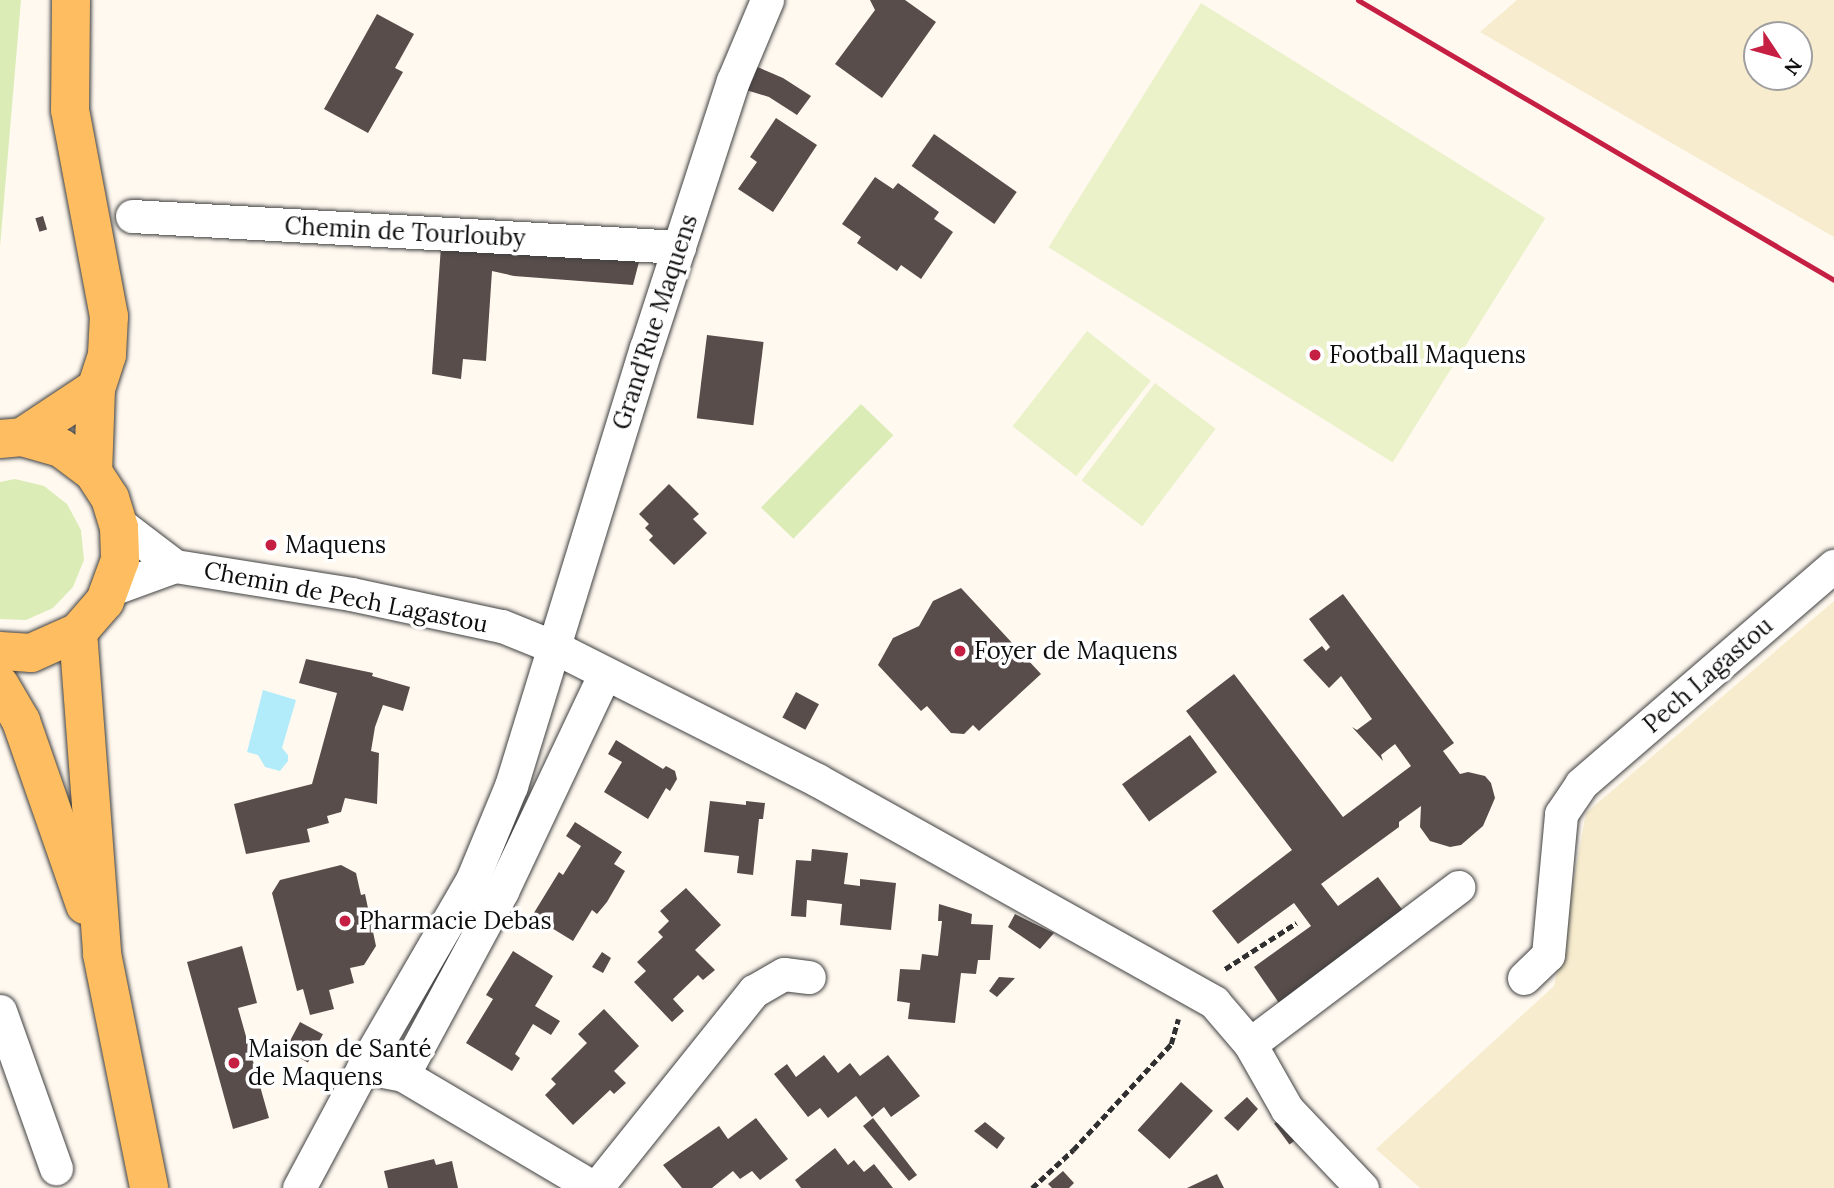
<!DOCTYPE html>
<html>
<head>
<meta charset="utf-8">
<style>
	body { margin:0 }
	#map { position:relative; width:1834px; height:1188px; overflow:hidden; background:#fff9f0; font-family:Lora,serif }
	div>[style] { position:absolute }
	[style*='--x'] { left:calc(var(--x)*1px); top:calc(var(--y)*1px); width:calc(var(--w)*1px); rotate:calc(var(--a)*1deg) }
	.farmland>* { inset:0; background:#f7ecce }
	.green>* { inset:0; background:#dbecb7; transform-origin:0 0 }
	.pitch>* { inset:0; background:#ebf2ca; transform-origin:0 0 }
	.water>* { inset:0; background:#b2ebf9 }
	.building>* { inset:0; background:#584d4a; transform-origin:0 0 }
	.path>* { height:4.5px; margin-top:-2.25px; transform-origin:0; background:repeating-linear-gradient(90deg,#303030 0 7px,transparent 0 10.5px) }
	.roads { filter:drop-shadow(0 0 2px #414141) drop-shadow(0 0 2px #414141) }
	.minor>* { height:33px; margin:-16.5px; padding:0 16.5px; transform-origin:16.5px; border-radius:16.5px; background:#fff }
	.major>* { height:38px; margin:-19px; padding:0 19px; transform-origin:19px; border-radius:19px; background:#febd60 }
	.rail>* { height:5px; margin:-2.5px; padding:0 2.5px; transform-origin:2.5px; border-radius:2.5px; background:#c61f44 }
	.dots>* { width:19px; height:19px; translate:-50% -50%; box-sizing:border-box; border:4px solid #fff; border-radius:50% }
	span { translate:-50% -50%; white-space:nowrap; text-align:center; line-height:1.15; -webkit-text-stroke:7px #fff; paint-order:stroke }
	.street-label { font-size:24px; color:#0e0e0e }
	.poi-label { font-size:24px; color:#0e0e0e }
	.left { translate:0 -50%; text-align:left }
	.north { position:absolute; left:1743px; top:21px; width:70px; height:70px; box-sizing:border-box; background:#fff; border:2px solid #9f9f9f; border-radius:50%; rotate:126deg; font-size:19px; font-weight:700; line-height:28px; text-align:center; color:#0e0e0e }
	.north::after { content:''; display:block; margin:auto; width:24px; height:32px; background:#c61f44; clip-path:polygon(50% 0,100% 100%,50% 72%,0 100%) }
</style>
</head>
<body>
<div id="map">
	<div class="farmland">
		<div style="clip-path:polygon(evenodd,1517px 0,1834px 0,1834px 237px,1480px 32px,1517px 0,1799px 35px,1799px 77px,1757px 77px,1757px 35px,1799px 35px)"></div>
		<div style="clip-path:polygon(1834px 601px,1834px 1188px,1420px 1188px,1376px 1149px,1554px 986px,1586px 813px)"></div>
	</div>
	<div class="green">
		<div style="clip-path:polygon(0 0,21px 0,0 247px)"></div>
		<div style="left:861px;top:404px;width:45px;height:144px;rotate:44deg"></div>
		<div style="clip-path:polygon(15px 479px,44px 486px,67px 504px,81px 530px,84px 560px,73px 587px,53px 608px,26px 620px,0 619px,0 482px)"></div>
	</div>
	<div class="pitch">
		<div style="left:1201px;top:3px;width:406px;height:288px;rotate:32deg"></div>
		<div style="left:1087px;top:331px;width:81px;height:121px;rotate:38deg"></div>
		<div style="left:1155px;top:383px;width:76px;height:122px;rotate:37deg"></div>
	</div>
	<div class="water">
		<div style="clip-path:polygon(263px 690px,296px 700px,282px 748px,288px 755px,288px 761px,280px 771px,265px 767px,258px 755px,247px 752px)"></div>
	</div>
	<div class="building">
		<div style="clip-path:polygon(870px 0,905px 0,936px 22px,882px 98px,835px 64px,875px 10px)"></div>
		<div style="clip-path:polygon(377px 14px,414px 34px,395px 68px,403px 72px,368px 133px,324px 109px)"></div>
		<div style="clip-path:polygon(755px 66px,783px 78px,811px 96px,797px 115px,769px 97px,746px 90px)"></div>
		<div style="clip-path:polygon(776px 118px,817px 145px,773px 212px,738px 189px,757px 162px,750px 157px)"></div>
		<div style="left:934px;top:134px;width:101px;height:39px;rotate:35deg"></div>
		<div style="clip-path:polygon(875px 177px,893px 189px,898px 183px,939px 212px,934px 219px,953px 232px,921px 279px,901px 265px,897px 271px,857px 243px,861px 237px,842px 224px)"></div>
		<div style="left:43px;top:216px;width:14px;height:8px;rotate:73deg"></div>
		<div style="clip-path:polygon(441px 246px,640px 258px,633px 285px,514px 276px,492px 271px,486px 361px,463px 359px,461px 379px,432px 374px)"></div>
		<div style="left:707px;top:335px;width:57px;height:84px;rotate:7deg"></div>
		<div style="clip-path:polygon(669px 484px,699px 514px,693px 519px,707px 533px,674px 565px,649px 540px,653px 536px,645px 528px,649px 524px,639px 514px)"></div>
		<div style="clip-path:polygon(961px 588px,1041px 674px,979px 731px,973px 725px,964px 734px,951px 733px,927px 706px,921px 711px,878px 665px,893px 638px,919px 626px,933px 601px)"></div>
		<div style="clip-path:polygon(1343px 594px,1454px 743px,1443px 751px,1460px 774px,1468px 772px,1485px 776px,1491px 783px,1495px 798px,1483px 826px,1461px 845px,1450px 847px,1430px 841px,1420px 827px,1421px 806px,1399px 822px,1399px 827px,1321px 884px,1338px 906px,1378px 877px,1404px 912px,1279px 1003px,1254px 967px,1311px 926px,1294px 903px,1238px 944px,1212px 911px,1292px 850px,1186px 711px,1234px 674px,1343px 817px,1411px 766px,1395px 744px,1381px 755px,1383px 761px,1352px 727px,1357px 730px,1372px 719px,1341px 676px,1329px 688px,1303px 660px,1322px 646px,1326px 651px,1330px 647px,1309px 619px)"></div>
		<div style="clip-path:polygon(306px 659px,373px 673px,372px 676px,410px 687px,403px 711px,383px 705px,375px 727px,371px 751px,379px 753px,377px 804px,345px 798px,341px 812px,327px 816px,329px 823px,307px 829px,310px 842px,246px 854px,234px 804px,312px 784px,337px 693px,299px 683px)"></div>
		<div style="left:796px;top:692px;width:26px;height:29px;rotate:28deg"></div>
		<div style="left:1190px;top:735px;width:46px;height:84px;rotate:54deg"></div>
		<div style="clip-path:polygon(616px 740px,663px 769px,666px 766px,675px 771px,677px 779px,670px 791px,666px 788px,648px 819px,604px 792px,622px 762px,608px 754px)"></div>
		<div style="clip-path:polygon(710px 801px,746px 805px,746px 801px,765px 803px,763px 819px,759px 819px,753px 875px,737px 873px,739px 856px,704px 852px)"></div>
		<div style="clip-path:polygon(575px 822px,622px 852px,614px 864px,625px 871px,607px 902px,597px 914px,592px 910px,573px 941px,532px 916px,559px 872px,563px 875px,581px 846px,566px 836px)"></div>
		<div style="clip-path:polygon(812px 849px,848px 853px,844px 884px,860px 886px,860px 879px,896px 883px,891px 930px,840px 925px,842px 904px,807px 900px,806px 917px,791px 916px,796px 860px,811px 861px)"></div>
		<div style="clip-path:polygon(341px 865px,356px 873px,361px 895px,365px 894px,376px 946px,364px 965px,350px 968px,354px 983px,329px 990px,334px 1009px,310px 1015px,303px 989px,297px 991px,272px 893px,280px 880px)"></div>
		<div style="clip-path:polygon(686px 888px,721px 925px,695px 950px,715px 970px,703px 980px,698px 975px,673px 999px,684px 1011px,672px 1022px,634px 982px,646px 971px,637px 962px,663px 937px,658px 932px,669px 921px,660px 911px)"></div>
		<div style="clip-path:polygon(939px 904px,972px 914px,971px 924px,993px 925px,990px 960px,978px 960px,976px 974px,961px 973px,955px 1023px,908px 1019px,910px 1003px,897px 1001px,900px 969px,920px 970px,922px 954px,938px 956px,942px 921px,938px 921px)"></div>
		<div style="clip-path:polygon(1015px 914px,1033px 923px,1054px 933px,1040px 949px,1008px 927px)"></div>
		<div style="clip-path:polygon(242px 946px,257px 1003px,238px 1008px,269px 1118px,233px 1129px,187px 962px)"></div>
		<div style="clip-path:polygon(513px 951px,553px 976px,535px 1006px,560px 1021px,551px 1035px,533px 1024px,515px 1054px,520px 1058px,512px 1071px,466px 1043px,493px 999px,486px 995px)"></div>
		<div style="clip-path:polygon(602px 952px,611px 958px,603px 973px,592px 967px)"></div>
		<div style="clip-path:polygon(999px 977px,1015px 978px,997px 997px,989px 991px)"></div>
		<div style="clip-path:polygon(604px 1009px,639px 1046px,614px 1071px,626px 1083px,614px 1094px,610px 1090px,573px 1125px,545px 1095px,556px 1084px,551px 1079px,587px 1043px,578px 1034px)"></div>
		<div style="left:300px;top:1022px;width:26px;height:32px;rotate:28deg"></div>
		<div style="clip-path:polygon(824px 1055px,838px 1073px,850px 1063px,860px 1076px,888px 1055px,920px 1096px,891px 1117px,884px 1107px,872px 1117px,856px 1096px,828px 1118px,820px 1108px,808px 1117px,774px 1074px,787px 1064px,796px 1077px)"></div>
		<div style="left:1181px;top:1082px;width:43px;height:65px;rotate:42deg"></div>
		<div style="clip-path:polygon(1247px 1097px,1258px 1109px,1238px 1131px,1224px 1118px)"></div>
		<div style="clip-path:polygon(756px 1118px,788px 1159px,760px 1180px,752px 1171px,740px 1179px,733px 1171px,712px 1188px,682px 1188px,663px 1165px,719px 1126px,728px 1139px)"></div>
		<div style="clip-path:polygon(873px 1118px,917px 1175px,909px 1181px,863px 1126px)"></div>
		<div style="left:1279px;top:1120px;width:26px;height:6px;rotate:54deg"></div>
		<div style="clip-path:polygon(985px 1122px,1005px 1138px,997px 1149px,974px 1131px)"></div>
		<div style="clip-path:polygon(835px 1148px,848px 1165px,854px 1160px,864px 1172px,874px 1164px,893px 1188px,801px 1188px,795px 1180px)"></div>
		<div style="clip-path:polygon(434px 1159px,436px 1165px,452px 1161px,458px 1188px,388px 1188px,384px 1171px)"></div>
		<div style="clip-path:polygon(1063px 1171px,1074px 1183px,1069px 1188px,1052px 1188px,1048px 1184px)"></div>
		<div style="clip-path:polygon(1217px 1174px,1224px 1188px,1187px 1188px)"></div>
	</div>
	<div class="path">
		<div style="--x:1225;--y:969;--w:85;--a:-32.9"></div>
		<div style="--x:1032;--y:1188;--w:56;--a:-42.8"></div>
		<div style="--x:1073;--y:1150;--w:144;--a:-47.2"></div>
		<div style="--x:1171;--y:1044;--w:26;--a:-74"></div>
	</div>
	<div class="roads">
		<div class="minor">
			<div style="--x:132;--y:216;--w:548;--a:3.24"></div>
			<div style="--x:117;--y:522;--w:73;--a:37.2"></div>
			<div style="--x:175;--y:566;--w:178;--a:9"></div>
			<div style="--x:351;--y:594;--w:154;--a:12"></div>
			<div style="--x:502;--y:626;--w:56;--a:22"></div>
			<div style="--x:554;--y:647;--w:295;--a:26.8"></div>
			<div style="--x:817;--y:780;--w:455;--a:29.2"></div>
			<div style="--x:1214;--y:1002;--w:55;--a:49.4"></div>
			<div style="--x:1250;--y:1044;--w:75;--a:60.4"></div>
			<div style="--x:1287;--y:1109;--w:109;--a:46.5"></div>
			<div style="--x:109;--y:590;--w:70;--a:-20"></div>
			<div style="--x:1524;--y:978;--w:33;--a:-44"></div>
			<div style="--x:1548;--y:955;--w:142;--a:-84.7"></div>
			<div style="--x:1561;--y:814;--w:36;--a:-56"></div>
			<div style="--x:1581;--y:784;--w:334;--a:-40.8"></div>
			<div style="--x:0;--y:1011;--w:167;--a:70.4"></div>
			<div style="--x:1250;--y:1044;--w:261;--a:-37"></div>
			<div style="--x:383;--y:1071;--w:20;--a:11"></div>
			<div style="--x:403;--y:1075;--w:222;--a:30.6"></div>
			<div style="--x:403;--y:1075;--w:209;--a:-61.7"></div>
			<div style="--x:502;--y:891;--w:241;--a:-64.7"></div>
			<div style="--x:299;--y:1188;--w:136;--a:-61.9"></div>
			<div style="--x:363;--y:1068;--w:217;--a:-59.9"></div>
			<div style="--x:472;--y:880;--w:102;--a:-67.5"></div>
			<div style="--x:511;--y:786;--w:458;--a:-72.9"></div>
			<div style="--x:646;--y:348;--w:281;--a:-72"></div>
			<div style="--x:733;--y:81;--w:88;--a:-67.2"></div>
			<div style="--x:596;--y:1188;--w:253;--a:-51.3"></div>
			<div style="--x:754;--y:991;--w:34;--a:-30"></div>
			<div style="--x:784;--y:974;--w:25;--a:7"></div>
		</div>
		<div class="major">
			<div style="--x:71;--y:0;--w:110;--a:90.5"></div>
			<div style="--x:70;--y:110;--w:210;--a:79.3"></div>
			<div style="--x:109;--y:316;--w:39;--a:93"></div>
			<div style="--x:107;--y:355;--w:35;--a:108"></div>
			<div style="--x:96;--y:388;--w:84;--a:92"></div>
			<div style="--x:22;--y:437;--w:89;--a:-33.5"></div>
			<div style="--x:0;--y:439;--w:22;--a:-5"></div>
			<div style="--x:22;--y:437;--w:41;--a:15.8"></div>
			<div style="--x:61;--y:448;--w:40;--a:37"></div>
			<div style="--x:93;--y:472;--w:31;--a:57"></div>
			<div style="--x:110;--y:498;--w:31;--a:73"></div>
			<div style="--x:119;--y:528;--w:32;--a:88"></div>
			<div style="--x:120;--y:560;--w:44;--a:110.1"></div>
			<div style="--x:105;--y:601;--w:41;--a:131.1"></div>
			<div style="--x:78;--y:632;--w:51;--a:155.9"></div>
			<div style="--x:31;--y:653;--w:31;--a:-176"></div>
			<div style="--x:78;--y:632;--w:323;--a:85.7"></div>
			<div style="--x:102;--y:954;--w:239;--a:78.6"></div>
			<div style="--x:0;--y:685;--w:42;--a:59.7"></div>
			<div style="--x:21;--y:721;--w:195;--a:70.8"></div>
		</div>
	</div>
	<div class="rail">
		<div style="--x:1358;--y:0;--w:552;--a:30.47"></div>
	</div>
	<div class="dots">
		<div style="left:1315px;top:355px;background:#c61f44"></div>
		<div style="left:271px;top:545px;background:#c61f44"></div>
		<div style="left:960px;top:651px;background:#c61f44"></div>
		<div style="left:345px;top:921px;background:#c61f44"></div>
		<div style="left:234px;top:1063px;background:#c61f44"></div>
	</div>
	<div class="street-label">
		<span style="left:405px;top:232px;rotate:3deg">Chemin de Tourlouby</span>
		<span style="left:655px;top:322px;rotate:-72deg">Grand'Rue Maquens</span>
		<span style="left:346px;top:597px;rotate:11deg">Chemin de Pech Lagastou</span>
		<span style="left:1708px;top:675px;rotate:-41deg">Pech Lagastou</span>
	</div>
	<div class="poi-label">
		<span class="left" style="left:1329px;top:355px">Football Maquens</span>
		<span class="left" style="left:285px;top:545px">Maquens</span>
		<span class="left" style="left:974px;top:651px">Foyer de Maquens</span>
		<span class="left" style="left:359px;top:921px">Pharmacie Debas</span>
		<span class="left" style="left:248px;top:1063px">Maison de Santé<br>de Maquens</span>
	</div>
	<div class="north">N</div>
</div>
</body>
</html>
